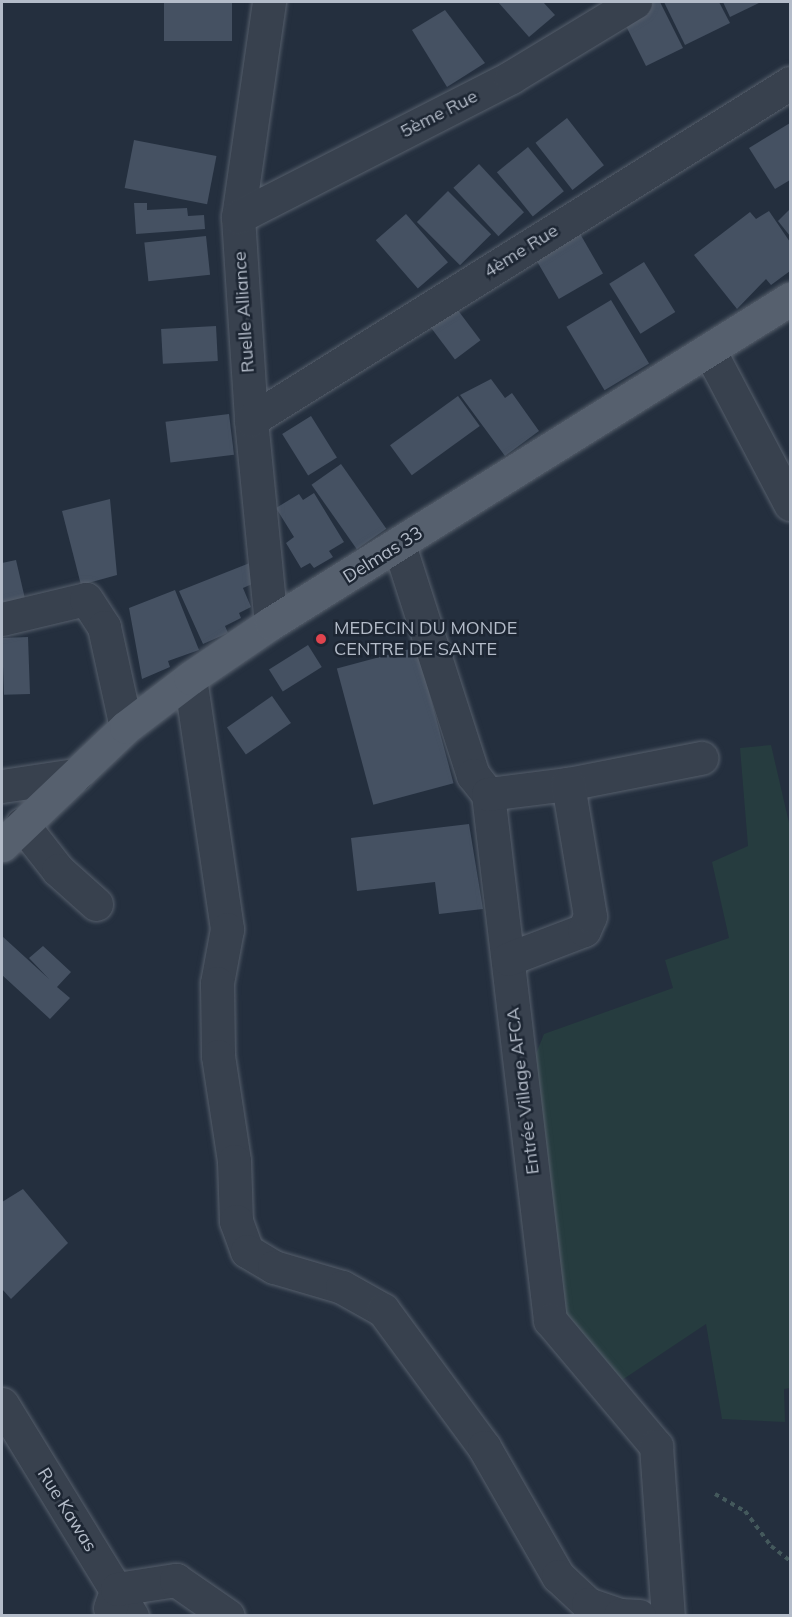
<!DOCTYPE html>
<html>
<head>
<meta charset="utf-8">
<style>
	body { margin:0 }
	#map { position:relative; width:792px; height:1617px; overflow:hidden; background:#242f3e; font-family:Mulish,sans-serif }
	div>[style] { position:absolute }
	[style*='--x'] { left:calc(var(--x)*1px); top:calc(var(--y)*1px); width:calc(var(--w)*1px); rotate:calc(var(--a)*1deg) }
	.green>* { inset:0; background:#263c3f }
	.building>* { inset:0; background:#455162; transform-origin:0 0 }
	.path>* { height:4px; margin-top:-2px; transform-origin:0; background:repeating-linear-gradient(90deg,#44595c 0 4.5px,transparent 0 9px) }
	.roads { filter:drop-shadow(0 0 2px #565f6c) drop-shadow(0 0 2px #565f6c) }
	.minor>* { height:33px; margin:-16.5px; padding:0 16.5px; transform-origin:16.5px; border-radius:16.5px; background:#38414e }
	.major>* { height:33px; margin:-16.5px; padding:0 16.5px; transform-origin:16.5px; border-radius:16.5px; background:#56606e }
	.dots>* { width:16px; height:16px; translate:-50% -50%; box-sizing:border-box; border:3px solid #1d2633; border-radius:50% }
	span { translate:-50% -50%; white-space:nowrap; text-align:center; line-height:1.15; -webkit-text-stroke:5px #1d2633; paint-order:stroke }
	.street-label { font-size:18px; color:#b4bcc9 }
	.poi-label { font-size:18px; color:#b4bcc9 }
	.left { translate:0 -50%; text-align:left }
	.frame { position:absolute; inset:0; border:3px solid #b4bcc9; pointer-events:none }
</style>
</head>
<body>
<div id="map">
	<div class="green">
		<div style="clip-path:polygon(771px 745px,790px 827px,790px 1388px,784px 1389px,785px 1422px,722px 1419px,706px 1324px,619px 1382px,561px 1312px,535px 1056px,544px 1034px,673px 988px,665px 960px,729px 938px,712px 862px,748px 846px,740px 748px)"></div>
	</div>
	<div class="building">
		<div style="left:164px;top:2px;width:68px;height:39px"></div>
		<div style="clip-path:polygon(498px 2px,543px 2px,555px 15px,529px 37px)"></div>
		<div style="clip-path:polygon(641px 2px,660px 2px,683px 48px,646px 66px,625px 24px)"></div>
		<div style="clip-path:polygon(664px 2px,719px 2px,730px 23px,685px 45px)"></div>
		<div style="clip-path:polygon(723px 2px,761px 2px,730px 17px)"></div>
		<div style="clip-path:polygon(445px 10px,485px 63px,447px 87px,412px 30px)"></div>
		<div style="left:567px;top:118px;width:60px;height:40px;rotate:52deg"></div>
		<div style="clip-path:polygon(790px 123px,790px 180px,775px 189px,749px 148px)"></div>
		<div style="left:134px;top:140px;width:84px;height:49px;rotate:11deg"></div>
		<div style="left:528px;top:147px;width:57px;height:40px;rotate:51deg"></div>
		<div style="left:479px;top:164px;width:66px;height:35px;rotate:47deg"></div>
		<div style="left:448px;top:191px;width:61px;height:44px;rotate:45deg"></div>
		<div style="clip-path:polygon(134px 203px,147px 203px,147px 210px,187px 208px,188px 216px,204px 215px,205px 229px,136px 234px)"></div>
		<div style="clip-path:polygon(790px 209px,790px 236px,778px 221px)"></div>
		<div style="clip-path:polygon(769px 211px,790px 242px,790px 271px,771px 285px,766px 279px,737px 309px,694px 255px,750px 212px,756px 219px)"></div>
		<div style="left:406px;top:214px;width:64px;height:40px;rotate:49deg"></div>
		<div style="left:579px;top:232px;width:48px;height:51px;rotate:60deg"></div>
		<div style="left:206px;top:236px;width:39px;height:62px;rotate:84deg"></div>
		<div style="left:644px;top:262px;width:59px;height:41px;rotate:58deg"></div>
		<div style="left:611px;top:300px;width:74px;height:52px;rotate:59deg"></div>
		<div style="left:451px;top:301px;width:49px;height:32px;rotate:53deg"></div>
		<div style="left:216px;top:326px;width:35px;height:55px;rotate:87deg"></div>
		<div style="clip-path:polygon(491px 379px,505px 398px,512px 393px,539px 431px,505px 456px,460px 395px)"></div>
		<div style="left:458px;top:396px;width:37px;height:84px;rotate:54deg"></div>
		<div style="left:229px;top:414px;width:41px;height:64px;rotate:83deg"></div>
		<div style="left:311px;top:416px;width:49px;height:34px;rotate:58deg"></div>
		<div style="left:341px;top:464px;width:79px;height:36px;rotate:55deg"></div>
		<div style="clip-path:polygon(314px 493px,344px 542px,329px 551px,333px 557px,314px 568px,310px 563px,301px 568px,286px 543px,294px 537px,276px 508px,299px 494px,303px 500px)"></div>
		<div style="clip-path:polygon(110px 499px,117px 575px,81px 585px,62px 511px)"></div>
		<div style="clip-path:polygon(16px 560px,26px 603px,2px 610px,2px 563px)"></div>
		<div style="clip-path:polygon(257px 560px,266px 578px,243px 588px,251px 607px,239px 613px,241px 618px,225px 626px,228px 633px,203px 644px,179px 591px)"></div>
		<div style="clip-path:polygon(175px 590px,199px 650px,168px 661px,170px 667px,142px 679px,129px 608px)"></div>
		<div style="left:28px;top:637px;width:57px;height:26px;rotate:88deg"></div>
		<div style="left:308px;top:645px;width:26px;height:46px;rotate:58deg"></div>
		<div style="left:417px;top:647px;width:141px;height:83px;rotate:75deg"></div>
		<div style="left:272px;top:696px;width:33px;height:55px;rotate:55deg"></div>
		<div style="clip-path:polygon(469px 824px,483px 909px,439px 914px,435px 882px,357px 891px,351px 838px)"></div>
		<div style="clip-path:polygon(2px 936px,49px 979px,29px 958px,43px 946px,71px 972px,57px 987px,70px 998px,50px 1019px,2px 975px)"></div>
		<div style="clip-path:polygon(23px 1189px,68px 1243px,11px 1299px,2px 1289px,2px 1202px)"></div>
	</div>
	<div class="path">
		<div style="--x:715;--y:1494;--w:34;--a:30"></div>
		<div style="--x:745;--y:1511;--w:44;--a:53.4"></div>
		<div style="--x:771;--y:1546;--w:24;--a:38"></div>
	</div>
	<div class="roads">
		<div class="minor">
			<div style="--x:269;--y:2;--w:217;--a:98.2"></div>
			<div style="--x:238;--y:217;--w:203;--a:86.3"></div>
			<div style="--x:251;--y:420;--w:204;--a:84.4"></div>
			<div style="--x:238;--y:217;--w:307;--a:-27.1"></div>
			<div style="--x:511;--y:77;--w:145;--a:-31.2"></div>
			<div style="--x:710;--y:352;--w:172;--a:62.2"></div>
			<div style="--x:251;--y:420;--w:636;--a:-32.01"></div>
			<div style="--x:399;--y:545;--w:242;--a:72.2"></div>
			<div style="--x:473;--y:775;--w:24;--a:52"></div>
			<div style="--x:488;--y:794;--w:530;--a:83.28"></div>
			<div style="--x:550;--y:1320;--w:165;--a:49.9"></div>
			<div style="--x:656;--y:1446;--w:170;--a:86"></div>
			<div style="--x:2;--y:619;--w:86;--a:-13.4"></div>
			<div style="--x:86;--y:599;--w:33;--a:57"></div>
			<div style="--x:104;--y:627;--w:102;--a:77.6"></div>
			<div style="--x:190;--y:678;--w:254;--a:81.6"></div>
			<div style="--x:227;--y:929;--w:55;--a:100.5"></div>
			<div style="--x:217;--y:983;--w:73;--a:89.2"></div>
			<div style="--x:218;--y:1056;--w:106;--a:81.3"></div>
			<div style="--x:234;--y:1161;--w:60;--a:88.1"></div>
			<div style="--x:236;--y:1221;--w:32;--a:70"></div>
			<div style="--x:247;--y:1251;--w:31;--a:31"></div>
			<div style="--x:274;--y:1267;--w:71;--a:16.4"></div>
			<div style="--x:342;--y:1287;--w:47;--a:29.3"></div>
			<div style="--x:383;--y:1310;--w:170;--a:53.6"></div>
			<div style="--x:484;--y:1447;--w:149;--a:60.2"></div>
			<div style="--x:558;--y:1576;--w:41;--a:43"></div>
			<div style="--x:588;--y:1604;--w:34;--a:19"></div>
			<div style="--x:620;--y:1615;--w:19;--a:3"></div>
			<div style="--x:2;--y:786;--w:75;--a:-8.5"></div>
			<div style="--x:488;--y:794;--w:81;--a:-7.1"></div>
			<div style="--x:568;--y:784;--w:136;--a:-11.1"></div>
			<div style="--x:22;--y:824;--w:58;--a:52"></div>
			<div style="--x:58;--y:870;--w:51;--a:41.8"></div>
			<div style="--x:508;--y:959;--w:81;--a:-20.9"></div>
			<div style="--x:584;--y:930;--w:15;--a:-67"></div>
			<div style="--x:590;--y:916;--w:134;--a:-99.5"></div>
			<div style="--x:2;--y:1404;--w:249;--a:58.5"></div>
			<div style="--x:110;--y:1608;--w:20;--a:-70"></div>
			<div style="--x:117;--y:1589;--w:60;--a:-8.7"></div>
			<div style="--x:176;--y:1580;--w:63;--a:34.7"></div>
		</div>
		<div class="major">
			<div style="--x:2;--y:845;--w:171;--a:-43.6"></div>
			<div style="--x:126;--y:727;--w:81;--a:-37.4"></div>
			<div style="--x:190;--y:678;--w:98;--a:-34.2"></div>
			<div style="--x:271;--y:623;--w:612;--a:-31.98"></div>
		</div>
	</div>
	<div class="dots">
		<div style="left:321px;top:639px;background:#e0444e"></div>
	</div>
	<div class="street-label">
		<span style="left:439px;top:114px;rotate:-27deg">5ème Rue</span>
		<span style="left:521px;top:251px;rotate:-32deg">4ème Rue</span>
		<span style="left:244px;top:312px;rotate:-94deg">Ruelle Alliance</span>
		<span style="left:383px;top:555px;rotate:-32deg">Delmas 33</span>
		<span style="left:523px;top:1091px;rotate:-97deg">Entrée Village AFCA</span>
		<span style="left:67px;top:1510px;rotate:58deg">Rue Kawas</span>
	</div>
	<div class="poi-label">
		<span class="left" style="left:334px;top:639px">MEDECIN DU MONDE<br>CENTRE DE SANTE</span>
	</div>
	<div class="frame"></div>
</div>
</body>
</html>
